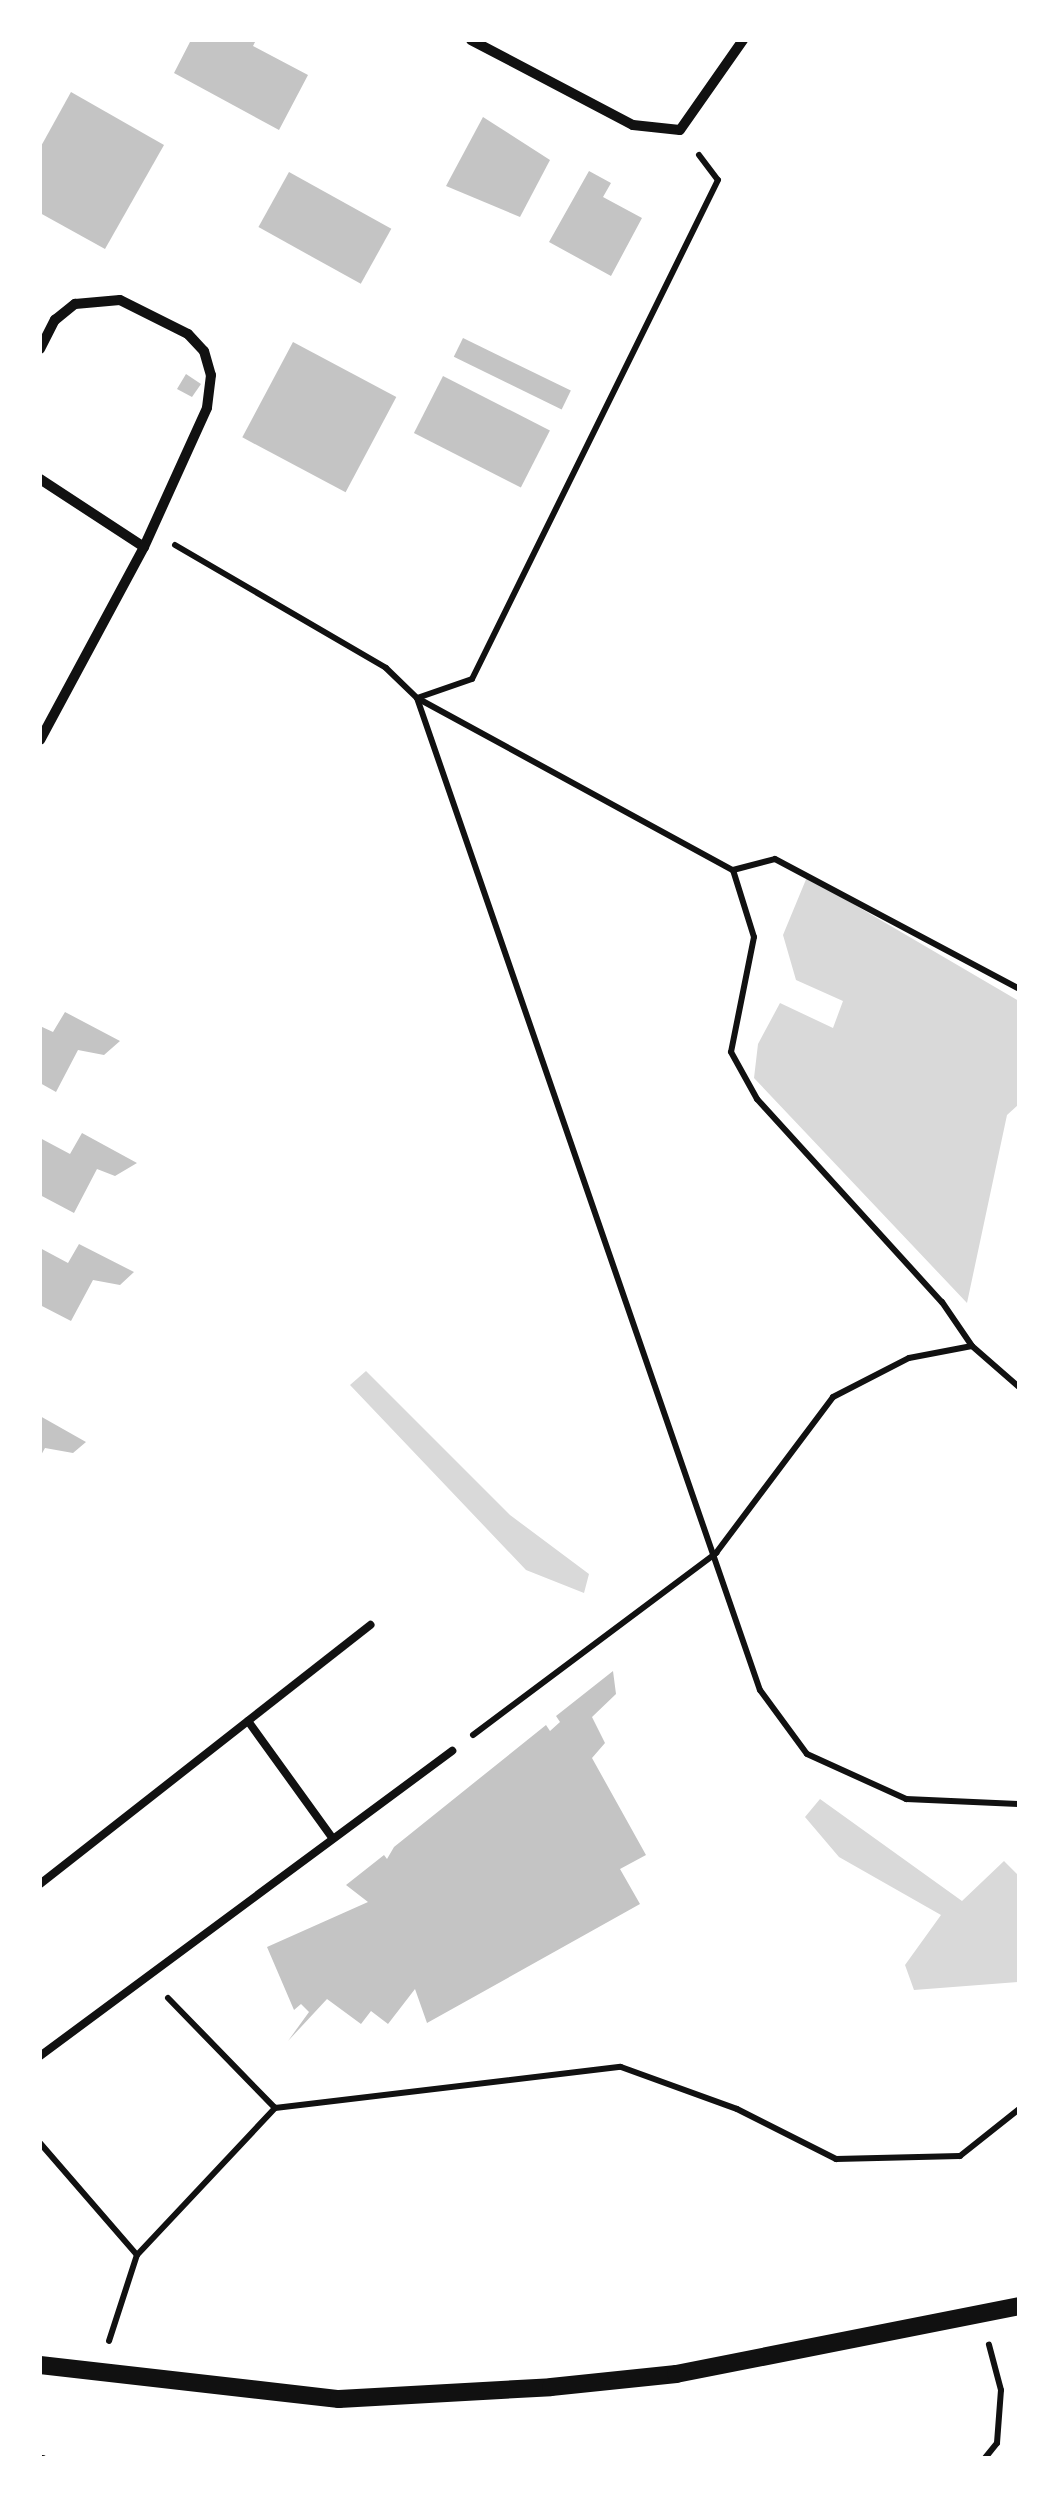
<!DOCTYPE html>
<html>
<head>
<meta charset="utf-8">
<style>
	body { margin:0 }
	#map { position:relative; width:1059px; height:2498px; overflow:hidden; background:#fff; font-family:Ubuntu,sans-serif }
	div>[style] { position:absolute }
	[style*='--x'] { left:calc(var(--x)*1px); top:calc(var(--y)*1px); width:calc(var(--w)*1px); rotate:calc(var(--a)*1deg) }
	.water>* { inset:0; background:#d9d9d9 }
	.building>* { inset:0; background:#c4c4c4; transform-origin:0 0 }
	.path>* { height:6px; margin:-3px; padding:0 3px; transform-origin:3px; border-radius:3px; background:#111 }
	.service>* { height:8px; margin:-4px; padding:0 4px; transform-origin:4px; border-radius:4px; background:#111 }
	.minor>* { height:10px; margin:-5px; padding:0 5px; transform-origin:5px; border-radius:5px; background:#111 }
	.tertiary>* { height:18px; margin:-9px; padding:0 9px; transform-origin:9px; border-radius:9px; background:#111 }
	span { translate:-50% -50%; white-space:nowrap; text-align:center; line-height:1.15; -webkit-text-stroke:10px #fff; paint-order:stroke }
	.frame { position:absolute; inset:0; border:42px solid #fff; pointer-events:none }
</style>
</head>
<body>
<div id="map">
	<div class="water">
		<div style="clip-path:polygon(807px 877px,1019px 1001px,1019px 1104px,1007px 1115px,967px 1303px,754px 1078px,758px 1044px,780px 1003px,833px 1028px,843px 1001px,796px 980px,783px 935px)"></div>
		<div style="clip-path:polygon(366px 1371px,510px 1515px,589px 1574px,584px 1593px,526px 1570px,350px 1385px)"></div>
		<div style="clip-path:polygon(820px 1799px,962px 1901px,1004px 1861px,1019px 1876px,1019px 1982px,914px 1990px,905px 1965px,941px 1915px,839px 1857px,805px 1817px)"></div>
	</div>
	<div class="building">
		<div style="clip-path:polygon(191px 40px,256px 40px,253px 46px,308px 75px,279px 130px,174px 73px)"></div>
		<div style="clip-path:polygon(71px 92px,164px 145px,105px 249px,40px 213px,40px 148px)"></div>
		<div style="clip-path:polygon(483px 117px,550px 160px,520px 217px,446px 186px)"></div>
		<div style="clip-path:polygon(589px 171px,611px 183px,603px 197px,642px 218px,611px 276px,549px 242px)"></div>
		<div style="left:289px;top:172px;width:117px;height:63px;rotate:29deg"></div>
		<div style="left:463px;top:338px;width:120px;height:21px;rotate:26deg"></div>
		<div style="left:293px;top:342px;width:117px;height:108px;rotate:28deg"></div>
		<div style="clip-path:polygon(186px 374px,201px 384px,192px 397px,177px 389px)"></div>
		<div style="left:443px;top:376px;width:120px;height:64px;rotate:27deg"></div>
		<div style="clip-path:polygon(65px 1012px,120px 1041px,104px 1055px,78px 1050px,56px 1092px,40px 1083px,40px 1026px,53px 1032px)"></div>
		<div style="clip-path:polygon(82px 1133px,137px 1163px,115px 1176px,97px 1169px,74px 1213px,40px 1195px,40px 1138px,70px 1154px)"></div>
		<div style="clip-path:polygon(79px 1244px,134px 1272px,120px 1285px,93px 1280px,71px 1321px,40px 1305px,40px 1248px,68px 1263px)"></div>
		<div style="clip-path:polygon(40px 1416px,86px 1442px,73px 1453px,45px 1448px,40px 1457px)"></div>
		<div style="clip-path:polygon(613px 1671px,616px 1694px,592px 1717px,605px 1743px,592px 1758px,646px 1855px,620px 1869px,640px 1904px,427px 2023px,415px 1989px,388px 2024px,371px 2011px,361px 2024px,327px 1999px,288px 2041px,309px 2012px,301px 2004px,294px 2010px,267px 1947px,368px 1902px,346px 1885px,384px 1855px,387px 1859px,394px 1847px,546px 1725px,550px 1731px,560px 1722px,556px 1716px)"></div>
	</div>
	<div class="path">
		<div style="--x:699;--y:155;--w:31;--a:53"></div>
		<div style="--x:718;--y:180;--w:556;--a:116.24"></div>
		<div style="--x:472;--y:679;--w:58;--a:160.9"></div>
		<div style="--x:417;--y:698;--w:1050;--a:70.93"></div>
		<div style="--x:760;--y:1690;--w:79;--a:53.7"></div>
		<div style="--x:807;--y:1754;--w:109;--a:24.4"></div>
		<div style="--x:906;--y:1799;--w:113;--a:2.5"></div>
		<div style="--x:175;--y:545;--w:244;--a:30.2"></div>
		<div style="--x:386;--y:668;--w:43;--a:44.1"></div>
		<div style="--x:417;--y:698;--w:360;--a:28.6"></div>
		<div style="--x:733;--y:870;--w:70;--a:72.6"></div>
		<div style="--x:754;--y:937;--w:117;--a:101.3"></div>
		<div style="--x:731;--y:1052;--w:54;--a:61"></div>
		<div style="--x:757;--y:1099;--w:275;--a:47.7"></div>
		<div style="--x:942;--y:1302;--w:53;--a:55.7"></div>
		<div style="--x:972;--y:1346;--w:62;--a:41.1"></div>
		<div style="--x:733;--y:870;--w:43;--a:-14.7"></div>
		<div style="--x:775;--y:859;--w:276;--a:28"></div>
		<div style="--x:473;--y:1735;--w:304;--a:-36.8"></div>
		<div style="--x:716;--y:1553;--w:195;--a:-53.1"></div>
		<div style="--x:833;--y:1397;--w:85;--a:-27.2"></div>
		<div style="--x:909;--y:1358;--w:64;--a:-10.8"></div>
		<div style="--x:168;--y:1998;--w:153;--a:45.8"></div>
		<div style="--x:40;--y:2143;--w:148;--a:49.1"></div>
		<div style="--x:109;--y:2341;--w:90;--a:-72"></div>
		<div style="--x:137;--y:2255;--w:202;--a:-46.8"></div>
		<div style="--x:275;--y:2108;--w:348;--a:-6.8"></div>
		<div style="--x:621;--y:2067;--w:123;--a:19.9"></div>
		<div style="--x:737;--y:2109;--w:111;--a:26.8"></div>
		<div style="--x:836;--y:2159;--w:124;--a:-1.4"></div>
		<div style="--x:960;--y:2156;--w:75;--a:-38.5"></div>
		<div style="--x:40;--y:2458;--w:3;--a:0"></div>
		<div style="--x:985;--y:2458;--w:19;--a:-51"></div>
		<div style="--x:997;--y:2443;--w:53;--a:-85.7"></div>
		<div style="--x:1001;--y:2390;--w:47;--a:-104.9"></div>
	</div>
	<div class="service">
		<div style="--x:248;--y:1721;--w:145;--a:54.2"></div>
		<div style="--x:40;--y:1884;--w:420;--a:-38.1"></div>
		<div style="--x:40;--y:2056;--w:513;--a:-36.51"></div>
	</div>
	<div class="minor">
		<div style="--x:471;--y:40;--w:183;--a:27.7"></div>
		<div style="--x:633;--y:125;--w:47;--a:6.1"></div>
		<div style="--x:680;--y:130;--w:110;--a:-55"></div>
		<div style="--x:40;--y:349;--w:33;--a:-63"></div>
		<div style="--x:55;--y:320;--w:26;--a:-39"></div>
		<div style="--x:75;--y:304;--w:45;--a:-5.1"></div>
		<div style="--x:120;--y:300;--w:76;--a:26.6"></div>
		<div style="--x:188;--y:334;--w:23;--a:47"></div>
		<div style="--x:204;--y:351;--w:25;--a:74"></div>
		<div style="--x:211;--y:375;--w:33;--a:97"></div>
		<div style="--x:207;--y:408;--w:153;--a:114.4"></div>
		<div style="--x:144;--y:547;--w:219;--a:118.3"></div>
		<div style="--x:40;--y:479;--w:124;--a:33.2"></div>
	</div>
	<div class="tertiary">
		<div style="--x:40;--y:2365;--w:301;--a:6.5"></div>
		<div style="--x:339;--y:2399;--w:212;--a:-3.2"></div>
		<div style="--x:551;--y:2387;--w:126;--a:-5.9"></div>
		<div style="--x:676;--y:2374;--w:350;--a:-11.2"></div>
	</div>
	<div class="frame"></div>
</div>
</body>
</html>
